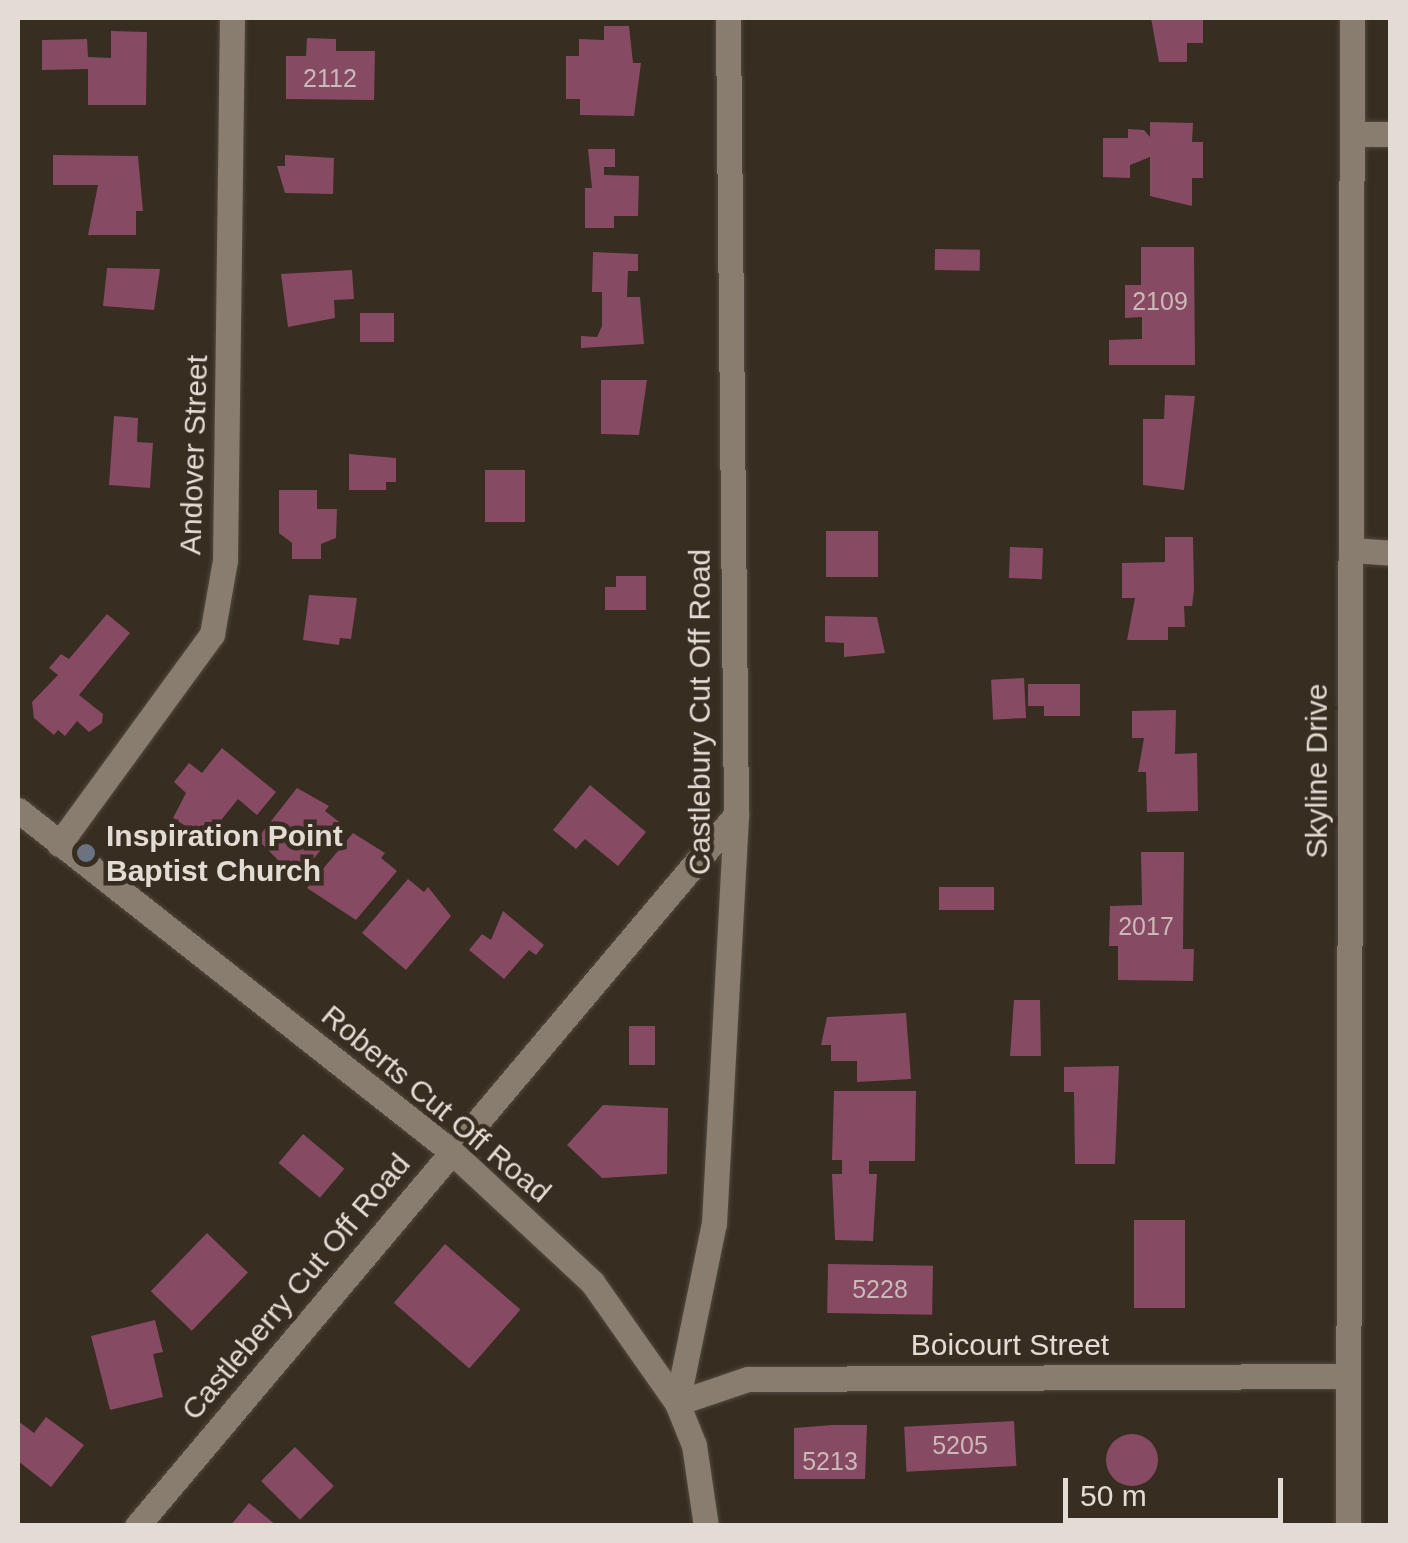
<!DOCTYPE html>
<html>
<head>
<meta charset="utf-8">
<style>
	body { margin:0 }
	#map { position:relative; width:1408px; height:1543px; overflow:hidden; background:#372d21; font-family:Helvetica,sans-serif }
	div>[style] { position:absolute }
	[style*='--x'] { left:calc(var(--x)*1px); top:calc(var(--y)*1px); width:calc(var(--w)*1px); rotate:calc(var(--a)*1deg) }
	.building>* { inset:0; background:#864a63; transform-origin:0 0 }
	.round { border-radius:50% }
	.roads { filter:drop-shadow(0 0 2px #51493e) drop-shadow(0 0 2px #51493e) }
	.minor>* { height:25px; margin:-12.5px; padding:0 12.5px; transform-origin:12.5px; border-radius:12.5px; background:#887d6e }
	.dots>* { width:28px; height:28px; translate:-50% -50%; box-sizing:border-box; border:5px solid #372d21; border-radius:50% }
	span { translate:-50% -50%; white-space:nowrap; text-align:center; line-height:1.15; -webkit-text-stroke:9px #372d21; paint-order:stroke }
	.number-label { font-size:25px; color:#ccb8b8 }
	.number-label span { -webkit-text-stroke-width:0 }
	.street-label { font-size:30px; color:#e3dcd5 }
	.poi-label { font-size:30px; color:#e3dcd5; font-weight:700 }
	.left { translate:0 -50%; text-align:left }
	.frame { position:absolute; inset:0; border:20px solid #e3dcd5; pointer-events:none }
	.scale { position:absolute; left:1063px; top:1478px; width:220px; height:45px; box-sizing:border-box; border:5px solid #e3dcd5; border-top:0; padding-left:12px; font-size:30px; line-height:35px; white-space:nowrap; color:#e3dcd5; -webkit-text-stroke:8px #372d21; paint-order:stroke }
</style>
</head>
<body>
<div id="map">
	<div class="building">
		<div style="clip-path:polygon(1151px 18px,1203px 18px,1203px 43px,1187px 43px,1187px 62px,1159px 62px)"></div>
		<div style="clip-path:polygon(604px 26px,629px 26px,633px 63px,641px 63px,634px 116px,580px 115px,580px 99px,566px 99px,566px 56px,579px 56px,579px 39px,604px 40px)"></div>
		<div style="clip-path:polygon(111px 31px,147px 32px,146px 105px,88px 105px,88px 69px,42px 70px,42px 40px,87px 39px,88px 57px,111px 58px)"></div>
		<div style="clip-path:polygon(307px 38px,336px 39px,336px 51px,375px 51px,374px 100px,286px 99px,286px 56px,306px 56px)"></div>
		<div style="clip-path:polygon(1150px 122px,1193px 123px,1192px 142px,1203px 142px,1203px 178px,1192px 178px,1192px 206px,1150px 196px,1150px 157px,1130px 165px,1130px 178px,1103px 177px,1103px 138px,1128px 138px,1128px 129px,1144px 130px,1150px 137px)"></div>
		<div style="clip-path:polygon(588px 149px,615px 149px,615px 167px,604px 167px,604px 175px,639px 176px,638px 216px,614px 216px,614px 228px,585px 228px,585px 188px,592px 188px)"></div>
		<div style="clip-path:polygon(53px 155px,138px 156px,143px 211px,136px 211px,136px 235px,88px 235px,98px 185px,53px 185px)"></div>
		<div style="clip-path:polygon(285px 155px,334px 158px,333px 194px,285px 193px,277px 166px,285px 166px)"></div>
		<div style="clip-path:polygon(1141px 247px,1194px 247px,1195px 365px,1109px 365px,1109px 340px,1142px 339px,1142px 317px,1125px 318px,1125px 285px,1141px 285px)"></div>
		<div style="left:935px;top:249px;width:45px;height:21px;rotate:1deg"></div>
		<div style="clip-path:polygon(593px 252px,638px 254px,638px 271px,628px 271px,627px 297px,640px 297px,644px 344px,581px 348px,581px 336px,597px 337px,602px 326px,602px 292px,592px 292px)"></div>
		<div style="clip-path:polygon(107px 268px,160px 269px,154px 310px,103px 306px)"></div>
		<div style="clip-path:polygon(352px 270px,354px 299px,334px 300px,335px 318px,288px 327px,281px 274px)"></div>
		<div style="left:360px;top:313px;width:34px;height:29px"></div>
		<div style="clip-path:polygon(601px 380px,647px 380px,639px 435px,601px 434px)"></div>
		<div style="clip-path:polygon(1165px 395px,1195px 396px,1184px 490px,1143px 485px,1143px 419px,1164px 419px)"></div>
		<div style="clip-path:polygon(114px 416px,138px 418px,137px 442px,153px 443px,150px 488px,109px 485px)"></div>
		<div style="clip-path:polygon(349px 454px,396px 458px,396px 482px,386px 482px,386px 490px,349px 490px)"></div>
		<div style="left:485px;top:470px;width:40px;height:52px"></div>
		<div style="clip-path:polygon(279px 490px,317px 490px,317px 509px,337px 509px,336px 538px,321px 544px,321px 559px,292px 559px,292px 543px,279px 533px)"></div>
		<div style="left:826px;top:531px;width:52px;height:46px"></div>
		<div style="clip-path:polygon(1165px 537px,1193px 537px,1194px 590px,1192px 606px,1184px 606px,1185px 627px,1168px 627px,1168px 640px,1127px 640px,1135px 598px,1122px 598px,1122px 563px,1165px 562px)"></div>
		<div style="left:1010px;top:547px;width:33px;height:31px;rotate:2deg"></div>
		<div style="clip-path:polygon(616px 576px,646px 576px,646px 610px,605px 610px,605px 587px,616px 587px)"></div>
		<div style="clip-path:polygon(309px 595px,357px 598px,351px 639px,340px 638px,339px 645px,303px 640px)"></div>
		<div style="clip-path:polygon(107px 614px,130px 633px,79px 695px,103px 714px,102px 723px,89px 732px,77px 721px,65px 736px,58px 730px,54px 735px,34px 718px,32px 702px,58px 675px,49px 668px,61px 654px,69px 659px)"></div>
		<div style="clip-path:polygon(825px 616px,877px 617px,885px 653px,844px 657px,844px 643px,825px 642px)"></div>
		<div style="left:1024px;top:678px;width:40px;height:33px;rotate:87deg"></div>
		<div style="clip-path:polygon(1028px 684px,1080px 684px,1080px 716px,1044px 716px,1044px 706px,1028px 706px)"></div>
		<div style="clip-path:polygon(1176px 710px,1175px 754px,1197px 753px,1198px 811px,1147px 812px,1146px 772px,1138px 772px,1144px 738px,1132px 738px,1132px 711px)"></div>
		<div style="clip-path:polygon(222px 748px,276px 792px,257px 815px,238px 799px,206px 839px,173px 818px,186px 793px,174px 782px,189px 763px,202px 773px)"></div>
		<div style="clip-path:polygon(590px 785px,646px 832px,618px 866px,585px 839px,576px 849px,553px 830px)"></div>
		<div style="clip-path:polygon(297px 788px,329px 806px,325px 811px,342px 824px,297px 879px,257px 839px)"></div>
		<div style="clip-path:polygon(353px 833px,385px 853px,381px 858px,397px 871px,356px 920px,307px 888px)"></div>
		<div style="clip-path:polygon(1141px 852px,1184px 852px,1183px 949px,1194px 949px,1193px 981px,1118px 980px,1118px 946px,1109px 946px,1110px 906px,1142px 905px)"></div>
		<div style="clip-path:polygon(408px 879px,424px 892px,428px 887px,451px 916px,406px 970px,362px 933px)"></div>
		<div style="left:994px;top:887px;width:23px;height:55px;rotate:90deg"></div>
		<div style="clip-path:polygon(503px 911px,544px 945px,536px 955px,529px 950px,504px 979px,469px 950px,482px 934px,491px 940px)"></div>
		<div style="clip-path:polygon(1014px 1000px,1040px 1000px,1041px 1056px,1010px 1056px)"></div>
		<div style="clip-path:polygon(906px 1013px,911px 1079px,857px 1082px,857px 1061px,831px 1061px,831px 1045px,821px 1045px,827px 1017px)"></div>
		<div style="left:629px;top:1026px;width:26px;height:39px"></div>
		<div style="clip-path:polygon(1119px 1066px,1115px 1164px,1075px 1164px,1074px 1092px,1064px 1092px,1064px 1067px)"></div>
		<div style="clip-path:polygon(834px 1091px,916px 1091px,915px 1161px,869px 1161px,869px 1174px,877px 1174px,873px 1241px,835px 1240px,832px 1174px,842px 1174px,842px 1160px,832px 1160px)"></div>
		<div style="clip-path:polygon(603px 1105px,668px 1108px,667px 1174px,602px 1178px,567px 1145px)"></div>
		<div style="left:303px;top:1134px;width:54px;height:38px;rotate:40deg"></div>
		<div style="left:1134px;top:1220px;width:51px;height:88px"></div>
		<div style="left:207px;top:1233px;width:57px;height:81px;rotate:44deg"></div>
		<div style="left:445px;top:1244px;width:100px;height:78px;rotate:41deg"></div>
		<div style="left:828px;top:1264px;width:105px;height:49px;rotate:1deg"></div>
		<div style="clip-path:polygon(155px 1320px,163px 1352px,153px 1354px,163px 1397px,110px 1410px,91px 1336px)"></div>
		<div style="clip-path:polygon(46px 1417px,84px 1445px,51px 1487px,18px 1461px,18px 1421px,34px 1433px)"></div>
		<div style="left:1014px;top:1421px;width:45px;height:110px;rotate:87deg"></div>
		<div style="clip-path:polygon(833px 1425px,867px 1425px,865px 1479px,794px 1479px,794px 1428px)"></div>
		<div class="round" style="left:1106px;top:1434px;width:52px;height:52px"></div>
		<div style="left:295px;top:1447px;width:55px;height:48px;rotate:45deg"></div>
		<div style="clip-path:polygon(249px 1503px,277px 1526px,230px 1526px)"></div>
	</div>
	<div class="roads">
		<div class="minor">
			<div style="--x:1352;--y:134;--w:38;--a:0"></div>
			<div style="--x:1351;--y:550;--w:39;--a:4"></div>
			<div style="--x:18;--y:810;--w:553;--a:38.24"></div>
			<div style="--x:452;--y:1152;--w:191;--a:42.9"></div>
			<div style="--x:592;--y:1282;--w:148;--a:54.9"></div>
			<div style="--x:677;--y:1403;--w:45;--a:68"></div>
			<div style="--x:694;--y:1445;--w:82;--a:81.6"></div>
			<div style="--x:59;--y:844;--w:260;--a:-53.9"></div>
			<div style="--x:212;--y:634;--w:75;--a:-80"></div>
			<div style="--x:225;--y:560;--w:542;--a:-89.26"></div>
			<div style="--x:677;--y:1403;--w:184;--a:-78.4"></div>
			<div style="--x:714;--y:1223;--w:409;--a:-86.9"></div>
			<div style="--x:736;--y:815;--w:797;--a:-90.58"></div>
			<div style="--x:677;--y:1403;--w:75;--a:-18.7"></div>
			<div style="--x:748;--y:1379;--w:600;--a:-0.29"></div>
			<div style="--x:137;--y:1526;--w:930;--a:-49.89"></div>
			<div style="--x:1348;--y:1526;--w:1508;--a:-89.85"></div>
		</div>
	</div>
	<div class="dots">
		<div style="left:86px;top:853px;background:#6b7280"></div>
	</div>
	<div class="number-label">
		<span style="left:330px;top:78px">2112</span>
		<span style="left:1160px;top:301px">2109</span>
		<span style="left:1146px;top:926px">2017</span>
		<span style="left:880px;top:1289px">5228</span>
		<span style="left:960px;top:1445px">5205</span>
		<span style="left:830px;top:1461px">5213</span>
	</div>
	<div class="street-label">
		<span style="left:194px;top:455px;rotate:-88deg">Andover Street</span>
		<span style="left:700px;top:712px;rotate:-90deg">Castlebury Cut Off Road</span>
		<span style="left:1317px;top:771px;rotate:-90deg">Skyline Drive</span>
		<span style="left:436px;top:1104px;rotate:40deg">Roberts Cut Off Road</span>
		<span style="left:296px;top:1287px;rotate:-50deg">Castleberry Cut Off Road</span>
		<span style="left:1010px;top:1345px">Boicourt Street</span>
	</div>
	<div class="poi-label">
		<span class="left" style="left:106px;top:853px">Inspiration Point<br>Baptist Church</span>
	</div>
	<div class="frame"></div>
	<div class="scale">50 m</div>
</div>
</body>
</html>
